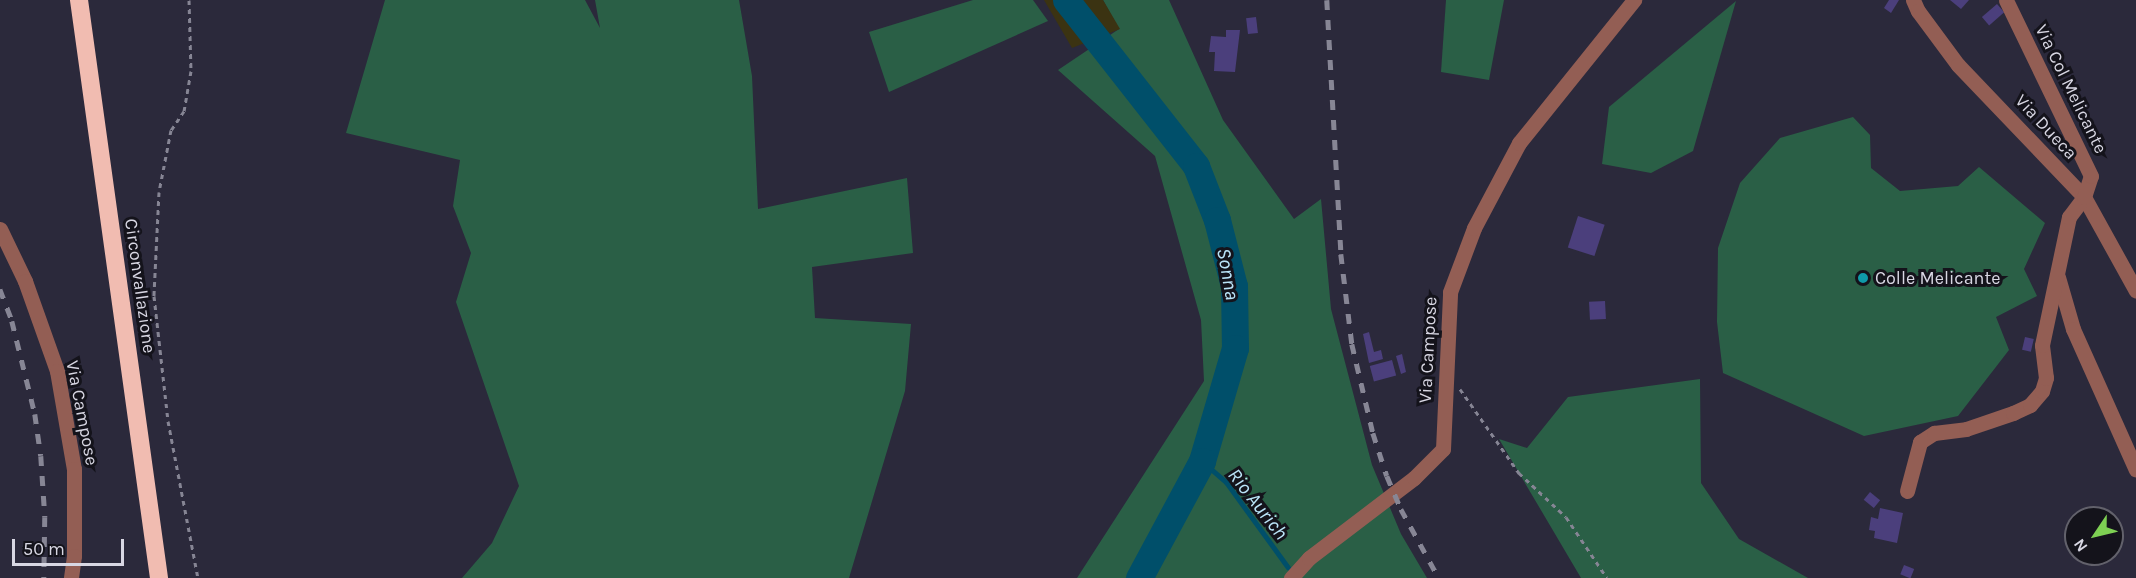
<!DOCTYPE html>
<html>
<head>
<meta charset="utf-8">
<style>
	body { margin:0 }
	#map { position:relative; width:2136px; height:578px; overflow:hidden; background:#2b293b; font-family:Karla,sans-serif }
	div>[style] { position:absolute }
	[style*='--x'] { left:calc(var(--x)*1px); top:calc(var(--y)*1px); width:calc(var(--w)*1px); rotate:calc(var(--a)*1deg) }
	.green>* { inset:0; background:#2a5f46 }
	.sand>* { inset:0; background:#3b3312 }
	.stream>* { height:4.5px; margin:-2.25px; padding:0 2.25px; transform-origin:2.25px; border-radius:2.25px; background:#004f6a }
	.river>* { height:27px; margin:-13.5px; padding:0 13.5px; transform-origin:13.5px; border-radius:13.5px; background:#004f6a }
	.building>* { inset:0; background:#4b3f7c; transform-origin:0 0 }
	.path>* { height:3px; margin-top:-1.5px; transform-origin:0; background:repeating-linear-gradient(90deg,#868594 0 4.5px,transparent 0 9px) }
	.minor>* { height:15px; margin:-7.5px; padding:0 7.5px; transform-origin:7.5px; border-radius:7.5px; background:#935e54 }
	.highway>* { height:18px; margin:-9px; padding:0 9px; transform-origin:9px; border-radius:9px; background:#f1bcb1 }
	.rail>* { height:4.5px; margin-top:-2.25px; transform-origin:0; background:repeating-linear-gradient(90deg,#878695 0 10px,transparent 0 20px) }
	.dots>* { width:16px; height:16px; translate:-50% -50%; box-sizing:border-box; border:3px solid #14131b; border-radius:50% }
	span { translate:-50% -50%; white-space:nowrap; text-align:center; line-height:1.15; -webkit-text-stroke:6px #14131b; paint-order:stroke }
	.street-label { font-size:18px; color:#d8d7e3 }
	.poi-label { font-size:18px; color:#d8d7e3 }
	.left { translate:0 -50%; text-align:left }
	.water-label { font-size:20px; color:#bae4f8; font-style:italic }
	.north { position:absolute; left:2064px; top:506px; width:60px; height:60px; box-sizing:border-box; background:#14131b; border:2px solid #62616b; border-radius:50%; rotate:235deg; font-size:16px; font-weight:700; line-height:24px; text-align:center; color:#d8d7e3 }
	.north::after { content:''; display:block; margin:auto; width:21px; height:27px; background:#7ed053; clip-path:polygon(50% 0,100% 100%,50% 72%,0 100%) }
	.scale { position:absolute; left:12px; top:539px; width:112px; height:27px; box-sizing:border-box; border:3px solid #d8d7e3; border-top:0; padding-left:8px; font-size:18px; line-height:21px; white-space:nowrap; color:#d8d7e3; -webkit-text-stroke:4px #14131b; paint-order:stroke }
</style>
</head>
<body>
<div id="map">
	<div class="green">
		<div style="clip-path:polygon(385px 0,585px 0,600px 28px,595px 0,739px 0,752px 76px,758px 209px,907px 178px,913px 253px,812px 267px,815px 318px,911px 324px,905px 391px,849px 578px,462px 578px,492px 543px,519px 486px,456px 302px,471px 253px,453px 206px,460px 160px,346px 133px)"></div>
		<div style="clip-path:polygon(973px 0,1033px 0,1048px 21px,889px 92px,869px 32px)"></div>
		<div style="clip-path:polygon(1103px 0,1169px 0,1223px 120px,1294px 219px,1321px 199px,1331px 309px,1372px 465px,1401px 534px,1427px 578px,1077px 578px,1204px 381px,1201px 320px,1155px 156px,1058px 70px,1119px 29px)"></div>
		<div style="clip-path:polygon(1446px 0,1504px 0,1489px 80px,1441px 72px)"></div>
		<div style="clip-path:polygon(1736px 1px,1693px 151px,1651px 173px,1602px 164px,1609px 107px)"></div>
		<div style="clip-path:polygon(1853px 117px,1870px 135px,1871px 168px,1900px 191px,1958px 186px,1979px 167px,2045px 223px,2024px 269px,2037px 296px,1996px 317px,2009px 350px,1958px 416px,1864px 436px,1723px 373px,1717px 322px,1718px 248px,1740px 183px,1780px 138px)"></div>
		<div style="clip-path:polygon(1700px 379px,1701px 483px,1739px 539px,1808px 578px,1581px 578px,1499px 439px,1527px 448px,1568px 397px)"></div>
	</div>
	<div class="sand">
		<div style="clip-path:polygon(1044px 0,1103px 0,1120px 29px,1072px 48px)"></div>
	</div>
	<div class="stream">
		<div style="--x:1202;--y:461;--w:33;--a:41"></div>
		<div style="--x:1227;--y:483;--w:104;--a:54"></div>
	</div>
	<div class="river">
		<div style="--x:1066;--y:0;--w:211;--a:51.9"></div>
		<div style="--x:1196;--y:166;--w:58;--a:68.7"></div>
		<div style="--x:1217;--y:220;--w:68;--a:75.6"></div>
		<div style="--x:1234;--y:286;--w:62;--a:89.1"></div>
		<div style="--x:1235;--y:348;--w:118;--a:106.3"></div>
		<div style="--x:1202;--y:461;--w:133;--a:118.3"></div>
	</div>
	<div class="building">
		<div style="clip-path:polygon(1889px 0,1899px 0,1891px 13px,1884px 8px)"></div>
		<div style="clip-path:polygon(1950px 0,1969px 0,1961px 9px)"></div>
		<div style="left:1997px;top:4px;width:11px;height:20px;rotate:49deg"></div>
		<div style="left:1256px;top:17px;width:16px;height:10px;rotate:83deg"></div>
		<div style="clip-path:polygon(1226px 30px,1240px 30px,1235px 72px,1214px 71px,1215px 52px,1209px 52px,1211px 36px,1226px 37px)"></div>
		<div style="left:1578px;top:216px;width:28px;height:33px;rotate:18deg"></div>
		<div style="left:1605px;top:301px;width:18px;height:16px;rotate:87deg"></div>
		<div style="clip-path:polygon(1369px 332px,1374px 352px,1381px 350px,1383px 359px,1369px 363px,1363px 334px)"></div>
		<div style="left:2025px;top:337px;width:9px;height:13px;rotate:13deg"></div>
		<div style="clip-path:polygon(1402px 354px,1406px 372px,1401px 374px,1396px 356px)"></div>
		<div style="left:1392px;top:360px;width:16px;height:23px;rotate:75deg"></div>
		<div style="left:1870px;top:492px;width:13px;height:10px;rotate:39deg"></div>
		<div style="clip-path:polygon(1880px 508px,1903px 513px,1897px 543px,1874px 538px,1875px 531px,1869px 530px,1871px 517px,1878px 519px)"></div>
		<div style="left:1904px;top:565px;width:11px;height:10px;rotate:22deg"></div>
	</div>
	<div class="path">
		<div style="--x:189;--y:0;--w:71;--a:88.4"></div>
		<div style="--x:191;--y:71;--w:41;--a:99.9"></div>
		<div style="--x:184;--y:111;--w:23;--a:124"></div>
		<div style="--x:171;--y:130;--w:63;--a:101"></div>
		<div style="--x:159;--y:192;--w:104;--a:92.8"></div>
		<div style="--x:154;--y:296;--w:126;--a:83.6"></div>
		<div style="--x:168;--y:421;--w:160;--a:79.2"></div>
		<div style="--x:1460;--y:389;--w:103;--a:54.9"></div>
		<div style="--x:1519;--y:473;--w:64;--a:43.1"></div>
		<div style="--x:1566;--y:517;--w:73;--a:56.1"></div>
	</div>
	<div class="minor">
		<div style="--x:1913;--y:0;--w:12;--a:66"></div>
		<div style="--x:1918;--y:11;--w:67;--a:53.5"></div>
		<div style="--x:1958;--y:65;--w:182;--a:46.3"></div>
		<div style="--x:2084;--y:197;--w:107;--a:61"></div>
		<div style="--x:0;--y:229;--w:58;--a:64.3"></div>
		<div style="--x:25;--y:281;--w:96;--a:70.4"></div>
		<div style="--x:57;--y:371;--w:99;--a:80.2"></div>
		<div style="--x:74;--y:469;--w:87;--a:90"></div>
		<div style="--x:74;--y:556;--w:22;--a:98"></div>
		<div style="--x:2058;--y:277;--w:54;--a:73.9"></div>
		<div style="--x:2073;--y:329;--w:154;--a:65.9"></div>
		<div style="--x:1907;--y:491;--w:51;--a:-75.1"></div>
		<div style="--x:1920;--y:442;--w:17;--a:-33"></div>
		<div style="--x:1934;--y:433;--w:32;--a:-7"></div>
		<div style="--x:1966;--y:429;--w:50;--a:-18.8"></div>
		<div style="--x:2013;--y:413;--w:19;--a:-25"></div>
		<div style="--x:2030;--y:405;--w:18;--a:-49"></div>
		<div style="--x:2042;--y:391;--w:14;--a:-73"></div>
		<div style="--x:2046;--y:378;--w:33;--a:-97"></div>
		<div style="--x:2042;--y:345;--w:131;--a:-78.1"></div>
		<div style="--x:2069;--y:217;--w:25;--a:-53"></div>
		<div style="--x:2084;--y:197;--w:22;--a:-72"></div>
		<div style="--x:2091;--y:176;--w:195;--a:-115.8"></div>
		<div style="--x:1291;--y:578;--w:27;--a:-48"></div>
		<div style="--x:1309;--y:558;--w:132;--a:-37.3"></div>
		<div style="--x:1414;--y:478;--w:41;--a:-45"></div>
		<div style="--x:1443;--y:449;--w:157;--a:-87.4"></div>
		<div style="--x:1450;--y:292;--w:68;--a:-69.4"></div>
		<div style="--x:1474;--y:228;--w:96;--a:-62.1"></div>
		<div style="--x:1519;--y:143;--w:184;--a:-51.2"></div>
	</div>
	<div class="highway">
		<div style="--x:79;--y:0;--w:584;--a:82.12"></div>
	</div>
	<div class="rail">
		<div style="--x:1327;--y:0;--w:254;--a:86.8"></div>
		<div style="--x:1341;--y:254;--w:91;--a:83"></div>
		<div style="--x:1352;--y:344;--w:91;--a:76.7"></div>
		<div style="--x:1373;--y:433;--w:45;--a:72"></div>
		<div style="--x:1387;--y:476;--w:36;--a:67"></div>
		<div style="--x:1401;--y:509;--w:79;--a:61.2"></div>
		<div style="--x:0;--y:289;--w:34;--a:69"></div>
		<div style="--x:12;--y:321;--w:96;--a:76.1"></div>
		<div style="--x:35;--y:414;--w:42;--a:81.9"></div>
		<div style="--x:41;--y:456;--w:61;--a:86.2"></div>
		<div style="--x:45;--y:517;--w:61;--a:90.9"></div>
	</div>
	<div class="dots">
		<div style="left:1863px;top:278px;background:#0f9aa8"></div>
	</div>
	<div class="street-label">
		<span style="left:2071px;top:89px;rotate:64deg">Via Col Melicante</span>
		<span style="left:2046px;top:127px;rotate:47deg">Via Dueca</span>
		<span style="left:140px;top:286px;rotate:82deg">Circonvallazione</span>
		<span style="left:1428px;top:350px;rotate:-87deg">Via Campose</span>
		<span style="left:82px;top:413px;rotate:79deg">Via Campose</span>
	</div>
	<div class="poi-label">
		<span class="left" style="left:1875px;top:278px">Colle Melicante</span>
	</div>
	<div class="water-label">
		<span style="left:1228px;top:274px;rotate:80deg">Sonna</span>
		<span style="left:1258px;top:504px;rotate:52deg">Rio Aurich</span>
	</div>
	<div class="north">N</div>
	<div class="scale">50 m</div>
</div>
</body>
</html>
